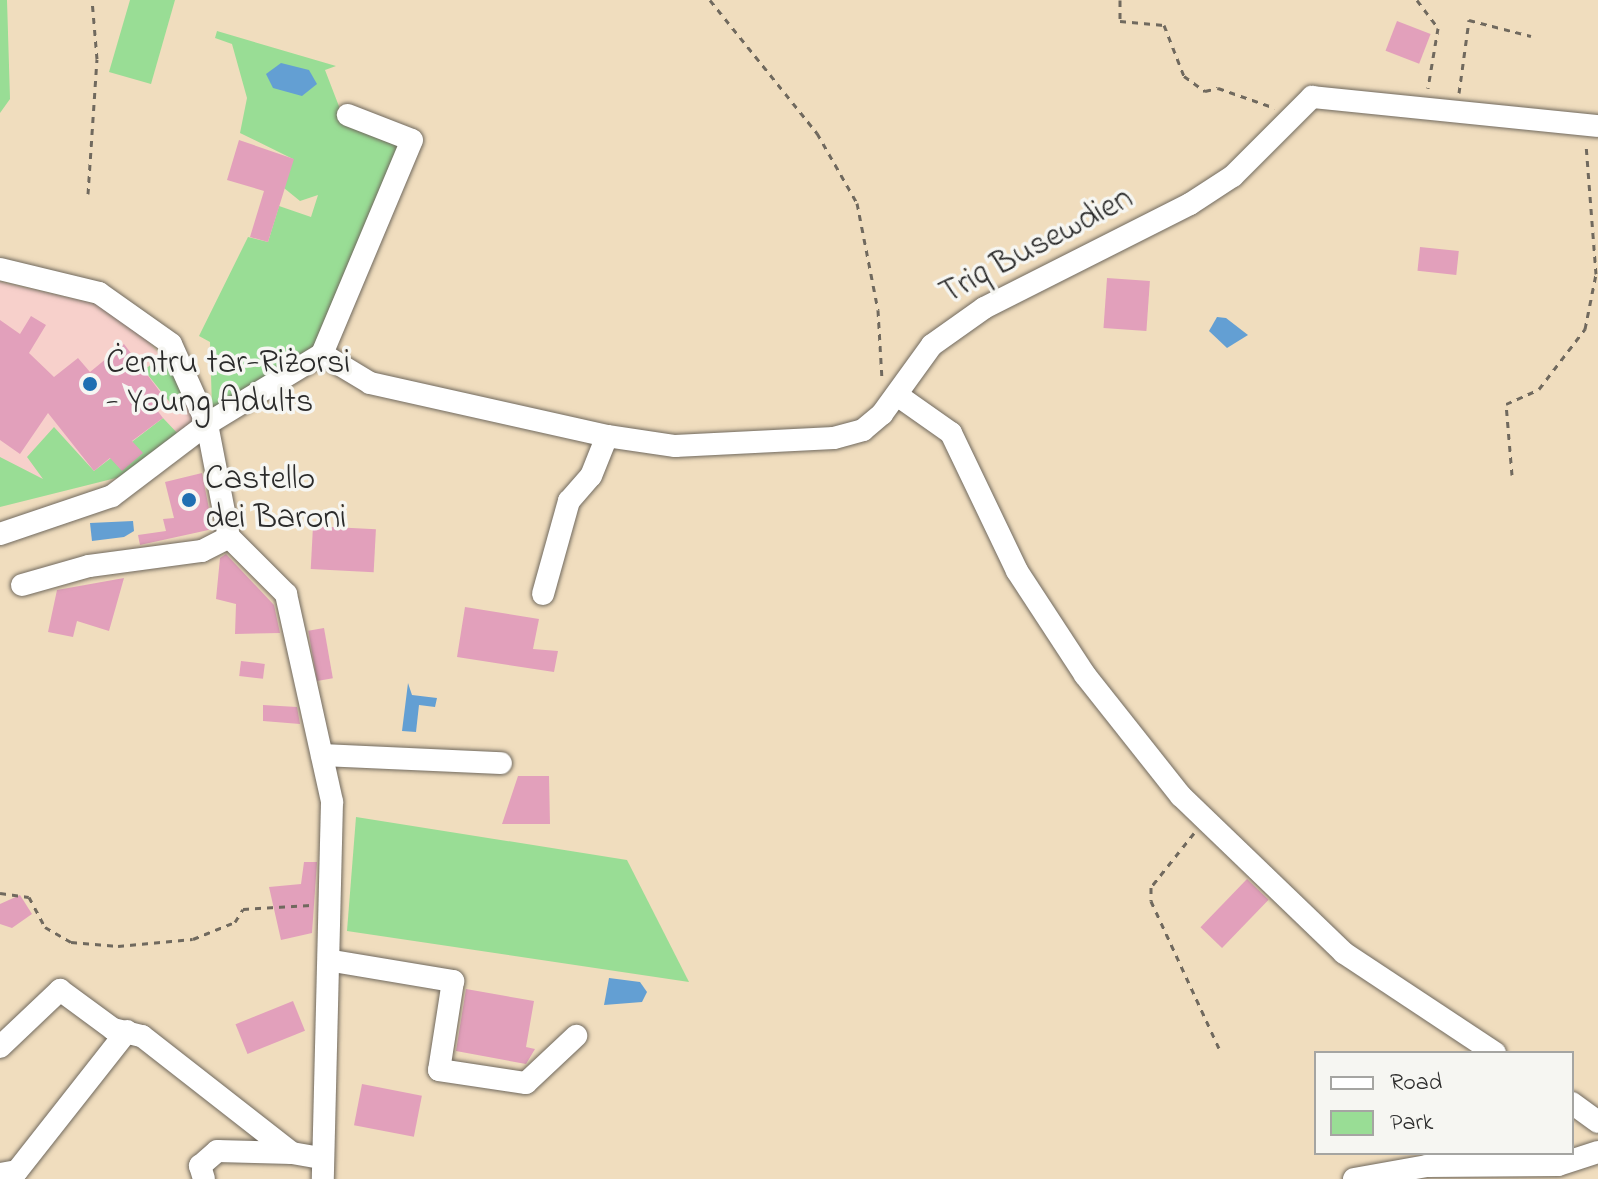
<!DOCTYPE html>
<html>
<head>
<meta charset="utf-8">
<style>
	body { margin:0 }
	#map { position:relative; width:1598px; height:1179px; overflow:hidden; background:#f0ddbe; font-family:"Indie Flower",sans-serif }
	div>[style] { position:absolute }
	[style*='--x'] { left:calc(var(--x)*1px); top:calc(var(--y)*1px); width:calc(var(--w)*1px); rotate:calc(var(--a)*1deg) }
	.built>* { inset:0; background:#f7d0cb }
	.green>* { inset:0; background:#99dd95 }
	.water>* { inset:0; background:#639fd3 }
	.building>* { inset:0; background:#e2a0bb; transform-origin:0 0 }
	.path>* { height:3px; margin-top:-1.5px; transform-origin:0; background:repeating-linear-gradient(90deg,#70695e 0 6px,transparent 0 12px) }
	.roads { filter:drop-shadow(0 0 2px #70695e) drop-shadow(0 0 2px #70695e) }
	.minor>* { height:22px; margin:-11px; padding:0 11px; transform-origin:11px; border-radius:11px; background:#fff }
	.dots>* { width:22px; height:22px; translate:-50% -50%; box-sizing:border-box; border:4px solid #f6f6f2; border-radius:50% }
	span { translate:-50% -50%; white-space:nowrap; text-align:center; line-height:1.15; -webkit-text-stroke:7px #f6f6f2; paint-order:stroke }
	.street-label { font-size:34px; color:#2b2b2b }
	.poi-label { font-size:34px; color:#2b2b2b }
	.left { translate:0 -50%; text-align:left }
	.legend { position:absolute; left:1314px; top:1051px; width:260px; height:104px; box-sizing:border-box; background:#f6f6f2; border:2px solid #a5a5a2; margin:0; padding:10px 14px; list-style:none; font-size:24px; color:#2b2b2b }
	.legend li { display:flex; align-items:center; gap:16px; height:40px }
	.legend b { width:40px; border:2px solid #a5a5a2 }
</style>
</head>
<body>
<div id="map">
	<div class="built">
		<div style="clip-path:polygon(0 282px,100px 305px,138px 330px,172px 369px,196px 425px,181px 437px,0 507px)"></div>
	</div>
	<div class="green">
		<div style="clip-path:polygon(0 0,7px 0,10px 99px,0 113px)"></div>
		<div style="clip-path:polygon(130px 0,175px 0,151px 84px,109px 72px)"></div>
		<div style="clip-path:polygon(217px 31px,336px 66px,325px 70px,340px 109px,400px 146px,320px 350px,220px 411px,212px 408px,210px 342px,199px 336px,248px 237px,268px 242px,279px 206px,311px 217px,318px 195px,300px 201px,284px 188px,293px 159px,240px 133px,247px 98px,232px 44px,215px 38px)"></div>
		<div style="clip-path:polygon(161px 357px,189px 399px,176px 410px,144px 370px)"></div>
		<div style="clip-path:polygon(163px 418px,181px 437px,128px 475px,0 507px,0 457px,43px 479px,27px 457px,54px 427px,94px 471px)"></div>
		<div style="clip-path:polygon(356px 817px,627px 860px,689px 982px,347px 931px)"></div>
	</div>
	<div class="water">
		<div style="clip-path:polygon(281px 63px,309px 70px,317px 84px,302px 96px,273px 88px,266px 74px)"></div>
		<div style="clip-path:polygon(1217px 317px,1226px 318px,1248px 335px,1227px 348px,1209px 331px)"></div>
		<div style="clip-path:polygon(133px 521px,134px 531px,124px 537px,92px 541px,90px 523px)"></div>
		<div style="clip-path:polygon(408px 683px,412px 695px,437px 698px,435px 707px,419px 705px,416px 732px,402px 731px)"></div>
		<div style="clip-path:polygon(609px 978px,640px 982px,647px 992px,642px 1002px,604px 1005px)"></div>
	</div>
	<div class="building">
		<div style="left:1397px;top:21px;width:36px;height:32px;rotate:21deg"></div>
		<div style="clip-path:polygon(239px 140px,294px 159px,268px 242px,250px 237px,264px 191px,227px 180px)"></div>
		<div style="left:1420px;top:247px;width:39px;height:24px;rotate:6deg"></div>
		<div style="left:1107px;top:278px;width:43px;height:50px;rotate:4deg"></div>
		<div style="clip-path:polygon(31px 316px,46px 325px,29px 353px,54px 377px,78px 358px,90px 372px,124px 344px,164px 397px,153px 405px,163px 418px,132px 441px,143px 453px,122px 471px,110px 458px,94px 471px,48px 413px,20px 454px,0 440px,0 320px,20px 334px)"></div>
		<div style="clip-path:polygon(202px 473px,213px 529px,140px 545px,138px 535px,166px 531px,163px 519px,174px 518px,165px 482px)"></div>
		<div style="left:313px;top:526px;width:63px;height:43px;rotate:3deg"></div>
		<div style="clip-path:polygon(226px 554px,274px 605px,280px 633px,235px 634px,236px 604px,216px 599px,220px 558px)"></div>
		<div style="clip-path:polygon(124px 578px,109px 631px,77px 621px,73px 637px,48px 632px,57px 590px)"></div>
		<div style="clip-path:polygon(465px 607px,539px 619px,533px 649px,558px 651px,554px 672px,457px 657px)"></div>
		<div style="left:324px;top:628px;width:51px;height:16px;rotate:80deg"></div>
		<div style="left:241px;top:661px;width:24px;height:15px;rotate:7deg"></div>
		<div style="clip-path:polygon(263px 705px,297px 707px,300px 724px,263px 721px)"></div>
		<div style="clip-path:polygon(518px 776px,549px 776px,550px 824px,502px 824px)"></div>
		<div style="clip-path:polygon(304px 862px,317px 862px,312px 933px,281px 940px,269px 887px,301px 884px)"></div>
		<div style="left:1247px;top:879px;width:30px;height:67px;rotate:44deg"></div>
		<div style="clip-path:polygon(20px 895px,32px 914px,12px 928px,0 924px,0 904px)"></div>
		<div style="clip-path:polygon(466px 989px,534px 1001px,526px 1047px,535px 1049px,526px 1064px,456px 1051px)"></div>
		<div style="left:293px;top:1001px;width:32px;height:62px;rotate:68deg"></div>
		<div style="left:362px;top:1084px;width:61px;height:42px;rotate:11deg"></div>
	</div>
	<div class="path">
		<div style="--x:710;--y:0;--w:171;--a:51.2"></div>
		<div style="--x:817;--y:133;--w:81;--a:60.3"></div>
		<div style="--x:857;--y:203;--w:109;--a:78.9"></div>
		<div style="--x:878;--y:310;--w:70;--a:86.7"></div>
		<div style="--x:1120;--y:0;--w:21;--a:90"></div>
		<div style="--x:1120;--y:21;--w:44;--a:5.2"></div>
		<div style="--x:1164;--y:25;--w:55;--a:68.6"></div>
		<div style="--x:1184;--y:76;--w:26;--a:36"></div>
		<div style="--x:1205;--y:91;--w:13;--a:-13"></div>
		<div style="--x:1218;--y:88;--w:60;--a:19.3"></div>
		<div style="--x:1417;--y:0;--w:35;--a:53"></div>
		<div style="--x:1438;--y:28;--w:61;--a:99.5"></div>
		<div style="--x:1459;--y:93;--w:74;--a:-82.2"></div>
		<div style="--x:1469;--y:20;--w:64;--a:14.5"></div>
		<div style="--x:88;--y:194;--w:135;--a:-86.2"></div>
		<div style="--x:97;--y:59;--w:59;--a:-94.8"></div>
		<div style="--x:1512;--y:475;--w:71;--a:-94.8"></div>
		<div style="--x:1506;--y:404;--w:36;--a:-24"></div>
		<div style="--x:1539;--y:389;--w:76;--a:-52.5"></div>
		<div style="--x:1585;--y:329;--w:56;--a:-78.7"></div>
		<div style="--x:1596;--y:274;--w:130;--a:-94.4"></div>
		<div style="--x:1194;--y:833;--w:69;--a:128.5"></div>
		<div style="--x:1151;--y:887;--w:14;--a:90"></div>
		<div style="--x:1151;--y:901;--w:162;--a:65.2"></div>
		<div style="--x:0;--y:893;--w:29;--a:8"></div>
		<div style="--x:29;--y:897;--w:34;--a:62"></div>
		<div style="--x:45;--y:927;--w:30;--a:30"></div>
		<div style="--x:71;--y:942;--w:47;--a:4.9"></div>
		<div style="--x:118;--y:946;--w:75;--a:-5.3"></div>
		<div style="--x:193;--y:939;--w:45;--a:-22"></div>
		<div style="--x:235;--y:922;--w:15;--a:-58"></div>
		<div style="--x:243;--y:909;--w:68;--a:-3.4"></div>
	</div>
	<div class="roads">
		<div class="minor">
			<div style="--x:0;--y:269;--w:102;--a:13.6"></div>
			<div style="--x:99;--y:293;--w:88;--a:35.3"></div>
			<div style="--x:171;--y:344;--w:88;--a:65.8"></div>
			<div style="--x:207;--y:424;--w:115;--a:79"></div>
			<div style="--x:322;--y:354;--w:232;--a:-67.2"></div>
			<div style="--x:412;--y:140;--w:69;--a:-158.7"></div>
			<div style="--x:897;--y:395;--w:66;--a:35.1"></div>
			<div style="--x:951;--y:433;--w:153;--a:64.4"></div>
			<div style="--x:1017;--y:571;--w:124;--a:56.8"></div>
			<div style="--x:1085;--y:675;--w:154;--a:51.6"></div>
			<div style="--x:1181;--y:796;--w:226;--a:43.9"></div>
			<div style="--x:1344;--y:953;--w:181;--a:33.5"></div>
			<div style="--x:0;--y:534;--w:118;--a:-18.7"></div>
			<div style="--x:112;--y:496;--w:119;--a:-37.2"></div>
			<div style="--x:207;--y:424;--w:135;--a:-31.3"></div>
			<div style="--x:322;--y:354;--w:56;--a:31.1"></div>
			<div style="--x:370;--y:383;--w:243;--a:12.6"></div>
			<div style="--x:607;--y:436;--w:69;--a:8.4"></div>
			<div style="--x:675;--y:446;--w:159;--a:-2.9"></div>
			<div style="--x:834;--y:438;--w:30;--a:-15"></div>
			<div style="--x:863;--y:430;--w:25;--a:-40"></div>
			<div style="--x:882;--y:414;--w:85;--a:-54.1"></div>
			<div style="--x:932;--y:345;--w:64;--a:-35.4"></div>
			<div style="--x:984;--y:308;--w:231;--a:-26.8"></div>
			<div style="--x:1190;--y:204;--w:51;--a:-33.1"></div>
			<div style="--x:1233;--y:176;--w:112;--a:-45"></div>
			<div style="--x:1312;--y:97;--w:287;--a:5.8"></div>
			<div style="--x:229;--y:537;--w:81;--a:45"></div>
			<div style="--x:286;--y:594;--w:213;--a:77.5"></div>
			<div style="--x:332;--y:802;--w:377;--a:91.4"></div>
			<div style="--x:22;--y:585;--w:70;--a:-15.8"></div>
			<div style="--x:89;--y:566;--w:114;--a:-7.6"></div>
			<div style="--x:202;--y:551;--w:30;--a:-27"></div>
			<div style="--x:543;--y:594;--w:97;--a:-74.4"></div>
			<div style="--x:569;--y:501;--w:33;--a:-49"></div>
			<div style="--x:591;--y:476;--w:43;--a:-68.2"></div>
			<div style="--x:322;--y:755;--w:179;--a:2.6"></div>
			<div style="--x:333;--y:961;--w:122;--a:9.5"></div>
			<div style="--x:453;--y:981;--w:90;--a:98.9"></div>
			<div style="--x:439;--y:1070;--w:88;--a:8.5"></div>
			<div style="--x:526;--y:1083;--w:69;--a:-43.2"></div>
			<div style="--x:0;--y:1047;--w:83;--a:-43.5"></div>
			<div style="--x:60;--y:990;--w:66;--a:36.3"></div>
			<div style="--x:113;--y:1029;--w:30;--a:14"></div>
			<div style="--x:142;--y:1036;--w:190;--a:38"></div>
			<div style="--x:292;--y:1153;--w:29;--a:10"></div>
			<div style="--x:1572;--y:1103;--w:32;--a:36"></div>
			<div style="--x:0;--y:1174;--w:17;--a:-10"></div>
			<div style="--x:17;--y:1171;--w:178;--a:-51.8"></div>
			<div style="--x:204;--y:1179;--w:14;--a:-107"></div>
			<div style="--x:200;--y:1166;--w:23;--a:-41"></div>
			<div style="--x:217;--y:1151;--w:75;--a:1.5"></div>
			<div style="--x:1354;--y:1179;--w:74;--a:-10.1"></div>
			<div style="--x:1427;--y:1166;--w:131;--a:-0.4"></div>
			<div style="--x:1558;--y:1165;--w:42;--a:-18"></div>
		</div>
	</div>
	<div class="dots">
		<div style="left:90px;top:384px;background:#1f6fb2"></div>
		<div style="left:189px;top:500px;background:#1f6fb2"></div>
	</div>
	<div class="street-label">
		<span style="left:1037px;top:247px;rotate:-28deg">Triq Busewdien</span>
	</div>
	<div class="poi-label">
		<span class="left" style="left:106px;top:384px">Ċentru tar-Riżorsi<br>- Young Adults</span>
		<span class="left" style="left:205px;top:500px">Castello<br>dei Baroni</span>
	</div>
	<ul class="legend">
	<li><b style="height:10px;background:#fff"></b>Road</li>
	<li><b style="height:22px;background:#99dd95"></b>Park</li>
	</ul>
</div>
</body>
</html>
